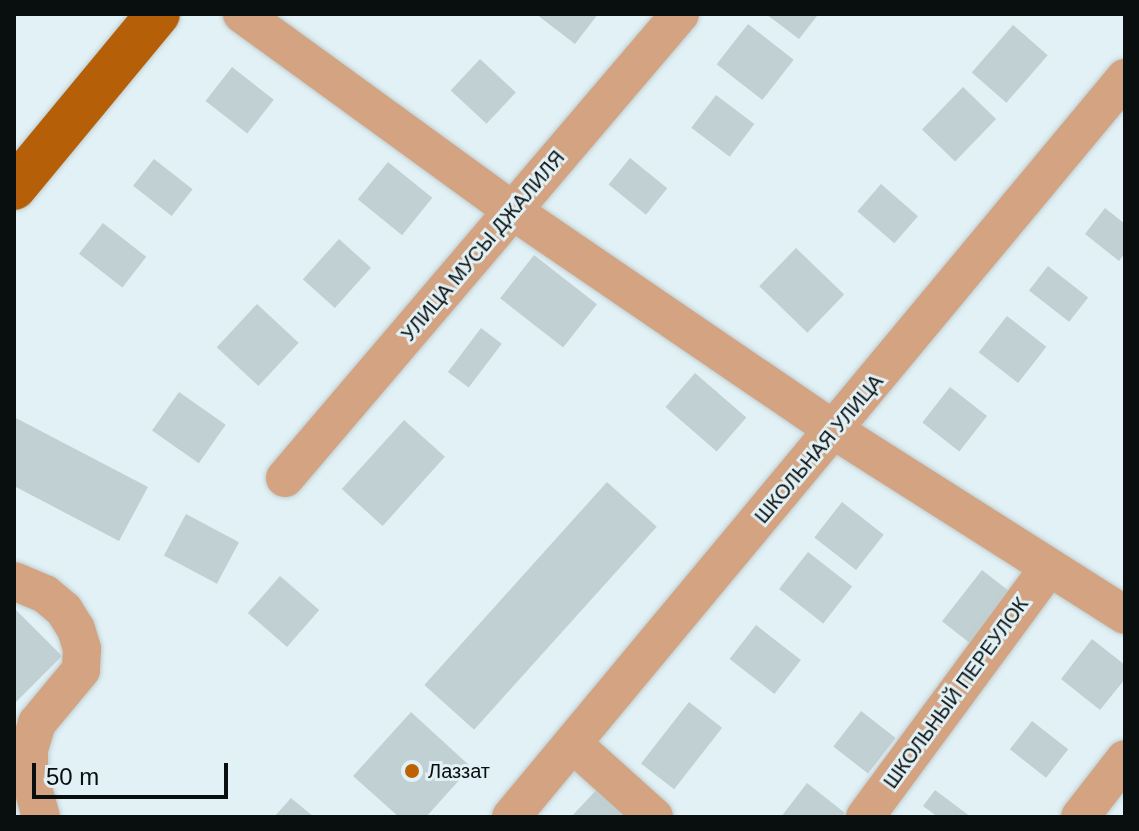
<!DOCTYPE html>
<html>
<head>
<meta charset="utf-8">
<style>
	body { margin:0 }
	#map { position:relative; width:1139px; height:831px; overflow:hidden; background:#e2f1f5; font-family:Helvetica,sans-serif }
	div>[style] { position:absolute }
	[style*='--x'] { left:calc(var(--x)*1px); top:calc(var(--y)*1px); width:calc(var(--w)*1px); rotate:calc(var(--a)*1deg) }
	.building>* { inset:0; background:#c1d0d3; transform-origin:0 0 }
	.roads { filter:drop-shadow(0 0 2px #bfcdd0) drop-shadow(0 0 2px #bfcdd0) }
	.minor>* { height:38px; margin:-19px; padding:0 19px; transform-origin:19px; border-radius:19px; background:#d3a382 }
	.major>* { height:44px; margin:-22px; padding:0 22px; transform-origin:22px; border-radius:22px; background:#b55f09 }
	.dots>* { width:22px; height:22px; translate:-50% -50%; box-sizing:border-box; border:4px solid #e2f1f5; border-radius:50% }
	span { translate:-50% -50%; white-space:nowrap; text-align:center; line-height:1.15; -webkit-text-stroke:6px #e2f1f5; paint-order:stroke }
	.street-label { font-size:20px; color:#090e0f }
	.poi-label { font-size:20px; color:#090e0f }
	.left { translate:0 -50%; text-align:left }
	.frame { position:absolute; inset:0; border:16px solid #090e0f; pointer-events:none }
	.scale { position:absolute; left:32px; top:763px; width:196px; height:36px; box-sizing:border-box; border:4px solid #090e0f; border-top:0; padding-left:10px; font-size:24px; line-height:28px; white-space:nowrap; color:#090e0f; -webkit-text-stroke:6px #e2f1f5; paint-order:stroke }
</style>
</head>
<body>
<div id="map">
	<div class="building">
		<div style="clip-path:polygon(536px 14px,598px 14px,575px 44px)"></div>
		<div style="clip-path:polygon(766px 14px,815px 14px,817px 16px,799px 39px)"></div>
		<div style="left:748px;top:24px;width:58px;height:51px;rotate:38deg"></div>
		<div style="left:1013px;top:25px;width:46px;height:63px;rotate:41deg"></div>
		<div style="left:480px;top:59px;width:49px;height:43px;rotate:43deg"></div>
		<div style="left:232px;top:67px;width:53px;height:43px;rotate:38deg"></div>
		<div style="left:963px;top:87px;width:46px;height:59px;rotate:44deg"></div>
		<div style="left:716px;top:95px;width:48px;height:41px;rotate:37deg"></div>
		<div style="left:630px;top:158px;width:48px;height:34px;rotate:39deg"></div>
		<div style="left:154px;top:159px;width:49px;height:34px;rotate:38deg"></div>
		<div style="left:388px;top:162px;width:57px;height:48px;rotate:39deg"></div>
		<div style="left:881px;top:184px;width:49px;height:36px;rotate:41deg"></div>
		<div style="clip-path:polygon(1105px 208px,1125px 224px,1125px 253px,1119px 261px,1085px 234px)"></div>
		<div style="left:103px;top:223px;width:55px;height:39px;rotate:38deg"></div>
		<div style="left:339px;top:239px;width:43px;height:54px;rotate:42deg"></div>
		<div style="left:796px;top:248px;width:67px;height:53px;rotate:44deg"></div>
		<div style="left:534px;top:255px;width:80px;height:55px;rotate:38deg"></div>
		<div style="left:1048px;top:266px;width:51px;height:31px;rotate:38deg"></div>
		<div style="left:257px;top:304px;width:57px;height:59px;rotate:43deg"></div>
		<div style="left:1007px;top:316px;width:50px;height:46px;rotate:38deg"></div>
		<div style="left:481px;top:328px;width:26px;height:55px;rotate:37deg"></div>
		<div style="left:695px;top:373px;width:68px;height:45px;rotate:41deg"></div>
		<div style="left:950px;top:387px;width:47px;height:45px;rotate:38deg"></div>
		<div style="left:179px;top:392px;width:57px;height:47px;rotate:35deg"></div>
		<div style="clip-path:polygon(14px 417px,148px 487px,119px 541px,14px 486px)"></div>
		<div style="left:404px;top:420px;width:55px;height:93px;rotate:42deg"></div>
		<div style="left:607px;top:482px;width:67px;height:273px;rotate:42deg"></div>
		<div style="left:842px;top:502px;width:53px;height:45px;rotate:38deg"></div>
		<div style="left:186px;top:514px;width:60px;height:47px;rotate:28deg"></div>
		<div style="left:808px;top:552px;width:56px;height:47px;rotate:38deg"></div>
		<div style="left:982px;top:570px;width:39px;height:65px;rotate:38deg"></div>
		<div style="left:280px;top:576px;width:52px;height:49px;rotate:41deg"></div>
		<div style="clip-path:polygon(14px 608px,62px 656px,14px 704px)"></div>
		<div style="left:756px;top:625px;width:57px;height:43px;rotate:38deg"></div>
		<div style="clip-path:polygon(1092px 639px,1125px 665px,1125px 679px,1100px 710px,1061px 679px)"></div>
		<div style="left:689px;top:702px;width:42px;height:78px;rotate:38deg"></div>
		<div style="left:861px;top:711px;width:44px;height:45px;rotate:38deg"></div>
		<div style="clip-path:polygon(411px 712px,471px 767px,426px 817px,399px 817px,353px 776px)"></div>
		<div style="left:1032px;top:721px;width:46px;height:36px;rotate:38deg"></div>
		<div style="clip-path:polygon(807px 783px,845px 813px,842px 817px,781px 817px)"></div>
		<div style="clip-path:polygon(600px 786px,634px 817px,571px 817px)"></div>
		<div style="clip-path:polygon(935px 790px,971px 817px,938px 817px,923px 806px)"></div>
		<div style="clip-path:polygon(291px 798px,314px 817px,274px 817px)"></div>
	</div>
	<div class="roads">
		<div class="minor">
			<div style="--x:242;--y:14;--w:335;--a:36"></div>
			<div style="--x:513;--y:211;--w:390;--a:34.3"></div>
			<div style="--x:835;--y:431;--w:343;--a:32.4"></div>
			<div style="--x:285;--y:478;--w:609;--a:-49.59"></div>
			<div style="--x:14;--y:581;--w:34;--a:23"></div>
			<div style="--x:45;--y:594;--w:25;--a:40"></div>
			<div style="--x:64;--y:610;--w:22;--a:58"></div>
			<div style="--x:76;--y:629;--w:21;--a:73"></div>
			<div style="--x:82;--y:649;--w:21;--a:93"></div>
			<div style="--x:81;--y:670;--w:69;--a:129.7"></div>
			<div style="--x:37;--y:723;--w:27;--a:107"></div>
			<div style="--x:29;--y:749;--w:25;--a:90"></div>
			<div style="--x:29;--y:774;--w:45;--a:74.4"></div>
			<div style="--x:573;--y:744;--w:109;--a:42"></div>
			<div style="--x:511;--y:817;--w:961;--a:-50.28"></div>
			<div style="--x:865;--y:817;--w:308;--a:-53.6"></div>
			<div style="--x:1080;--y:817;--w:73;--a:-52.2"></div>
		</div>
		<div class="major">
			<div style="--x:14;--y:188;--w:226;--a:-50.4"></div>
		</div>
	</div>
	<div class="dots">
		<div style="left:412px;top:771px;background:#bc6204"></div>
	</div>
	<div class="street-label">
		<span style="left:483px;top:246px;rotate:-50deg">УЛИЦА МУСЫ ДЖАЛИЛЯ</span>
		<span style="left:819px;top:449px;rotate:-50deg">ШКОЛЬНАЯ УЛИЦА</span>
		<span style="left:956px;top:693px;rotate:-54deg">ШКОЛЬНЫЙ ПЕРЕУЛОК</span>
	</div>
	<div class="poi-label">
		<span class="left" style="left:428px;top:771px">Лаззат</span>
	</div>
	<div class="frame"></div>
	<div class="scale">50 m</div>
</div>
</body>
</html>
